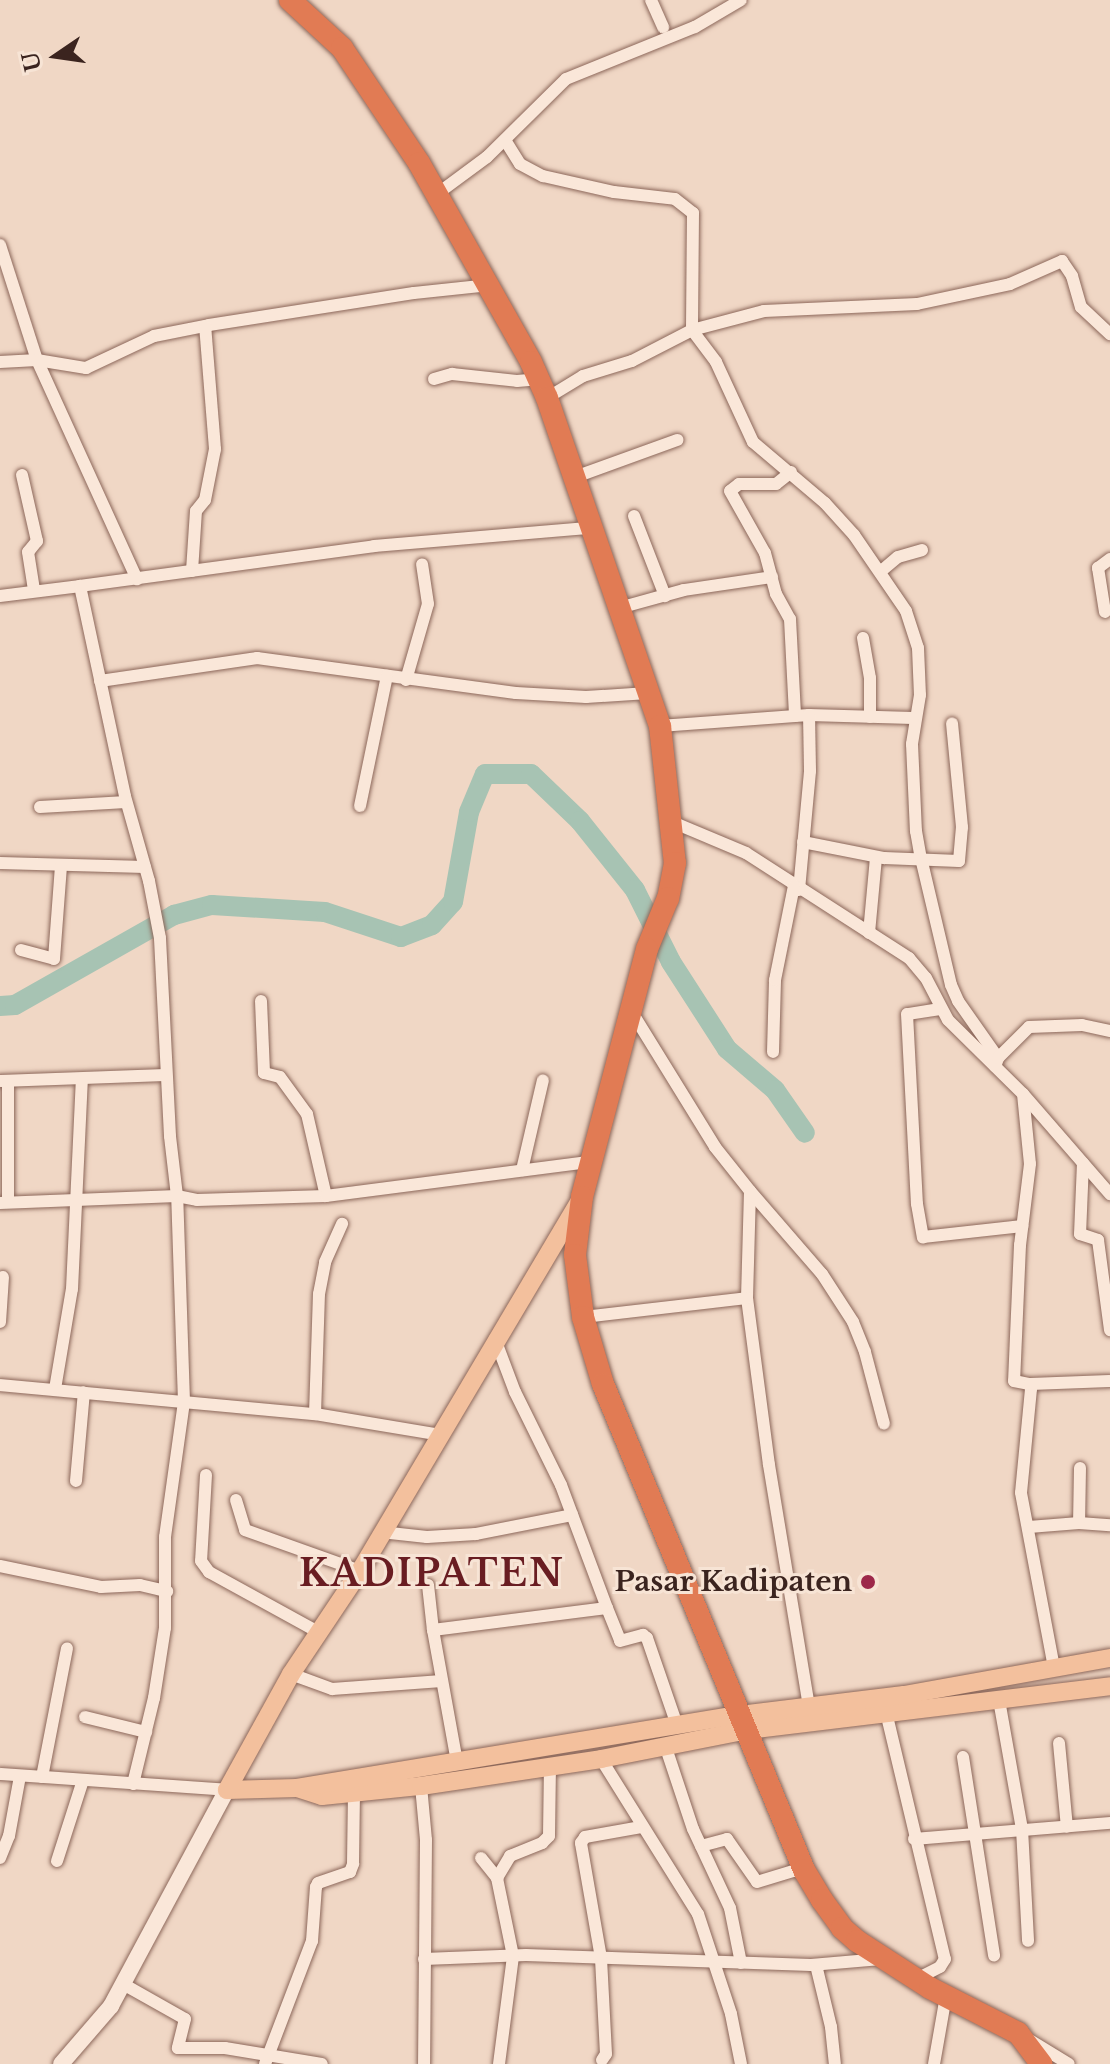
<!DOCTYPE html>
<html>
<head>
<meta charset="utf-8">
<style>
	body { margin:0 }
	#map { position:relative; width:1110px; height:2064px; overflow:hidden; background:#f0d7c5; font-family:"Libre Baskerville",serif }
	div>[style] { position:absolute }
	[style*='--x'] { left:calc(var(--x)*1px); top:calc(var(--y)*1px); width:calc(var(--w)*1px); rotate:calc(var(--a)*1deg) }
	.river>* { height:20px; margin:-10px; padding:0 10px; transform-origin:10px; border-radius:10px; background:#a7c3b3 }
	.roads { filter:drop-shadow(0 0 2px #8c675a) drop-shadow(0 0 2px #8c675a) }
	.street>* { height:12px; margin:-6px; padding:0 6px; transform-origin:6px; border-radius:6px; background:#fae7d9 }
	.secondary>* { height:16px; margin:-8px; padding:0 8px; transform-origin:8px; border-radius:8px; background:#fae7d9 }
	.primary>* { height:18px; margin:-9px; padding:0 9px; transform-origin:9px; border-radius:9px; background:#f3c09d }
	.highway>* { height:22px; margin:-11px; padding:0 11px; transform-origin:11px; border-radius:11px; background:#e17b54 }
	.dots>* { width:22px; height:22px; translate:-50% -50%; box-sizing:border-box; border:4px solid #f7e4d5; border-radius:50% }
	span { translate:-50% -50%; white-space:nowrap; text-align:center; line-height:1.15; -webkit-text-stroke:6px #f7e4d5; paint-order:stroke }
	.poi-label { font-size:28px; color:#3b241f; font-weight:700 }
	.right { translate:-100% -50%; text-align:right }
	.district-label { font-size:36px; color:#691d22; font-weight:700; letter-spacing:2px }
	.north { position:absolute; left:16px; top:16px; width:80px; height:80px; -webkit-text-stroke:6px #f7e4d5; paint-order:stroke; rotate:257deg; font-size:22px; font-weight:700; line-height:32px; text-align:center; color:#3b241f }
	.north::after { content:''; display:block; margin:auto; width:28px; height:36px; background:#3b241f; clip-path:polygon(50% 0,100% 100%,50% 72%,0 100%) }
</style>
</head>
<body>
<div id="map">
	<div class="river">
		<div style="--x:0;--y:1006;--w:15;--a:-4"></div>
		<div style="--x:15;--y:1005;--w:183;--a:-29.5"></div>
		<div style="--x:174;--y:915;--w:39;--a:-15"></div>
		<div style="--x:212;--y:905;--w:113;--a:3.5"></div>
		<div style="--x:325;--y:912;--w:80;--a:18.2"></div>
		<div style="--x:401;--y:937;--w:33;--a:-21"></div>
		<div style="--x:432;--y:925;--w:31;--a:-48"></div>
		<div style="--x:453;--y:902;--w:91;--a:-79.9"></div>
		<div style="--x:469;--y:812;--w:41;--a:-67.2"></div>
		<div style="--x:485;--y:774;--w:46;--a:0"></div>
		<div style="--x:531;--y:774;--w:68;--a:43.8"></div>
		<div style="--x:580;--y:821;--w:88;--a:51.4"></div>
		<div style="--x:635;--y:890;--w:80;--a:63.4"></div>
		<div style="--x:671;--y:962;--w:103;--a:57.2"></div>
		<div style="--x:727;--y:1049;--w:63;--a:40.5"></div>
		<div style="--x:775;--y:1090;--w:52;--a:55.1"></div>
	</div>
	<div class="roads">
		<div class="street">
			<div style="--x:651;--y:0;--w:30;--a:66"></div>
			<div style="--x:505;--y:140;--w:28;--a:58"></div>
			<div style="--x:520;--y:164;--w:26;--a:28"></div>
			<div style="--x:543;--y:176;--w:73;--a:12.7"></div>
			<div style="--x:614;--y:192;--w:61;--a:6.5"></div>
			<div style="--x:675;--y:199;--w:23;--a:38"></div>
			<div style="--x:693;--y:213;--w:117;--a:90.5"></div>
			<div style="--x:692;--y:330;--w:40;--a:53"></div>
			<div style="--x:716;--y:362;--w:88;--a:65.2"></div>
			<div style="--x:753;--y:442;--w:94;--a:40.3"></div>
			<div style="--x:825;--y:503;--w:43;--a:47.8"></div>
			<div style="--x:854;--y:535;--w:92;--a:55.6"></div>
			<div style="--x:906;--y:611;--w:39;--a:72"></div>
			<div style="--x:918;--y:648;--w:47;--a:87.6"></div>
			<div style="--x:920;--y:695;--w:50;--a:99.3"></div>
			<div style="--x:912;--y:744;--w:87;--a:87.4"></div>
			<div style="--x:916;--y:831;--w:27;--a:80"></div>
			<div style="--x:921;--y:858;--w:130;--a:76.7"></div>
			<div style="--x:951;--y:985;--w:17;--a:66"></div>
			<div style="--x:958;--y:1001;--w:70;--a:54.9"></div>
			<div style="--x:998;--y:1058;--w:9;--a:108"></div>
			<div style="--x:437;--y:194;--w:62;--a:-36.5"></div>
			<div style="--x:487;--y:157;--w:111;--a:-44.6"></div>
			<div style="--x:566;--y:79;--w:139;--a:-22"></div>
			<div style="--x:695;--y:27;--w:53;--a:-30.4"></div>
			<div style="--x:0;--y:245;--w:121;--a:72.2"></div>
			<div style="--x:37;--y:360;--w:241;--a:65.5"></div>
			<div style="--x:0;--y:362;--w:37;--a:-3"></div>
			<div style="--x:37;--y:360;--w:50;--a:9.3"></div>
			<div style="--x:86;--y:368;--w:75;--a:-25.2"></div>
			<div style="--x:154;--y:336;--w:56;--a:-11.3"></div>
			<div style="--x:209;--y:325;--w:207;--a:-8.9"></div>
			<div style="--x:414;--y:293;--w:76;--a:-6"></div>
			<div style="--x:434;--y:379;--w:19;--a:-16"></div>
			<div style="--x:452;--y:374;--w:65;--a:6.1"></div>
			<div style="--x:517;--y:381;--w:21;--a:-5"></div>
			<div style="--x:547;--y:398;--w:42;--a:-31.4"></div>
			<div style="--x:583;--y:376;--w:51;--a:-17"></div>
			<div style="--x:632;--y:361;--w:68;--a:-27.3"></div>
			<div style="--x:692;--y:330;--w:74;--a:-14.8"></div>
			<div style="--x:764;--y:311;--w:153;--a:-2.6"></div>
			<div style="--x:917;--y:304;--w:95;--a:-12.1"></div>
			<div style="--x:1010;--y:284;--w:57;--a:-23.9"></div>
			<div style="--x:1062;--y:261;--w:18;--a:56"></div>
			<div style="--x:1072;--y:276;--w:32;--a:74"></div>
			<div style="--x:1081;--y:307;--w:40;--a:43"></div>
			<div style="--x:791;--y:472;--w:19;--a:141"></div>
			<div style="--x:776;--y:484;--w:37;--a:180"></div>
			<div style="--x:739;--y:484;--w:11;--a:142"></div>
			<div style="--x:730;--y:491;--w:71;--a:60.6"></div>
			<div style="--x:765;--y:553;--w:42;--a:75"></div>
			<div style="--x:776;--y:594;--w:29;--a:61"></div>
			<div style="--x:790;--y:619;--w:97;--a:87"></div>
			<div style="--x:22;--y:475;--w:68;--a:77.2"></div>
			<div style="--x:37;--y:541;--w:14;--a:129"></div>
			<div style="--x:28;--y:552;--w:38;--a:81"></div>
			<div style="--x:575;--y:477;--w:109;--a:-19.9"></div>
			<div style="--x:634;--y:516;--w:86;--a:68.8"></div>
			<div style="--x:192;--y:571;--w:60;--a:-86.2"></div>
			<div style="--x:196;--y:511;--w:14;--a:-51"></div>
			<div style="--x:205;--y:500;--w:52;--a:-78.9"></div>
			<div style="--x:215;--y:449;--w:123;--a:-94.6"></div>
			<div style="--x:880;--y:572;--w:23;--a:-40"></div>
			<div style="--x:898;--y:557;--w:25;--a:-16"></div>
			<div style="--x:0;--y:596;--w:81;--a:-7.1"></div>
			<div style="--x:619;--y:608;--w:67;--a:-15.5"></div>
			<div style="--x:684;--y:590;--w:89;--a:-8.4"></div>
			<div style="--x:1105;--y:612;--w:45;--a:-99"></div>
			<div style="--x:1098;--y:568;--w:15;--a:-37"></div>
			<div style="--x:863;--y:638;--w:41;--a:80.1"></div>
			<div style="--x:870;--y:678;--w:39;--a:90"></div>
			<div style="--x:406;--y:680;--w:79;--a:-73.9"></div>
			<div style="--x:428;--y:604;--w:40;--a:-98.5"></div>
			<div style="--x:100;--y:681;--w:159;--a:-8.3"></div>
			<div style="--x:257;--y:658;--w:261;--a:7.7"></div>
			<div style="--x:516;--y:693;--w:70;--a:3.3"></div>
			<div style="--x:586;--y:697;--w:62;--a:-3.7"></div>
			<div style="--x:660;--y:726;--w:149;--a:-4.2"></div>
			<div style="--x:809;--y:715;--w:104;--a:1.7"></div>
			<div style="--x:360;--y:806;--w:133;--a:-78.3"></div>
			<div style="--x:40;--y:807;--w:86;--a:-3.3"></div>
			<div style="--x:670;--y:821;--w:82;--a:22.8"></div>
			<div style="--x:746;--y:853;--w:194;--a:32.8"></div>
			<div style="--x:909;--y:958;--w:26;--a:50"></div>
			<div style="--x:926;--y:978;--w:47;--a:62.4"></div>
			<div style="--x:948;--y:1020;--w:105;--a:44.6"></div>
			<div style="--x:1023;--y:1094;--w:133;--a:49"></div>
			<div style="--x:803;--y:842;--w:83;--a:11.2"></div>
			<div style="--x:884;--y:858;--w:75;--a:2.3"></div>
			<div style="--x:959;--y:861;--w:34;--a:-85"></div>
			<div style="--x:962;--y:827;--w:104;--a:-95.5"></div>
			<div style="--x:0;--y:863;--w:145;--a:1.6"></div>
			<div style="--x:799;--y:890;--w:120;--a:-84.7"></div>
			<div style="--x:810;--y:771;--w:56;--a:-91"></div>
			<div style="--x:869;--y:933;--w:76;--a:-84.7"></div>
			<div style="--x:21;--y:950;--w:34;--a:15"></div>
			<div style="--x:54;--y:959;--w:93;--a:-85.7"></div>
			<div style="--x:261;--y:1001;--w:72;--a:87.6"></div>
			<div style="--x:264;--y:1073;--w:16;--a:14"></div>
			<div style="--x:280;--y:1077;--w:46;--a:53.9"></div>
			<div style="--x:307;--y:1114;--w:84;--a:77"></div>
			<div style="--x:940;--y:1009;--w:33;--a:171"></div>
			<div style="--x:907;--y:1014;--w:190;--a:87"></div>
			<div style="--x:917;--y:1204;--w:34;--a:80"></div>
			<div style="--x:923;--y:1237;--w:100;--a:-6.3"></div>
			<div style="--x:633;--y:1014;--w:156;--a:58.3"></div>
			<div style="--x:715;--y:1147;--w:56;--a:51.5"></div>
			<div style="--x:750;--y:1191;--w:107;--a:91.6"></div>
			<div style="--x:747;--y:1298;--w:168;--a:82.5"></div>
			<div style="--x:769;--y:1465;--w:245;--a:80.6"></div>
			<div style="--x:773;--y:1052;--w:72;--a:-88.4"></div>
			<div style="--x:775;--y:980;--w:96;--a:-78.6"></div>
			<div style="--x:998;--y:1058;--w:44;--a:-45"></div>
			<div style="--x:1029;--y:1027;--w:53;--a:-2.2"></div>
			<div style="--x:1082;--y:1025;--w:29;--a:12"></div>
			<div style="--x:0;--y:1081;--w:166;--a:-2.1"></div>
			<div style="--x:8;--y:1081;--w:121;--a:90"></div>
			<div style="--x:1023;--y:1094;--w:70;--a:84.3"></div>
			<div style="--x:1030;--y:1164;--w:82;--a:97"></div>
			<div style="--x:1020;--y:1245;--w:136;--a:92.5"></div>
			<div style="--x:1014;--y:1381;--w:16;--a:11"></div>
			<div style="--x:1030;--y:1384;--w:5;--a:79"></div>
			<div style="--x:1031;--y:1389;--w:104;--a:95.5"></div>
			<div style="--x:1021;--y:1493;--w:178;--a:79.3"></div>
			<div style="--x:1083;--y:1163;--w:71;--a:92.4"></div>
			<div style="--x:1080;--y:1234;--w:19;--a:18"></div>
			<div style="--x:1098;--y:1240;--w:91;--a:82.4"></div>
			<div style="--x:522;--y:1170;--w:92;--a:-76.9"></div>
			<div style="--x:750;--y:1191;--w:110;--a:49.1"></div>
			<div style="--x:822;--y:1274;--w:57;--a:57.1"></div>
			<div style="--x:853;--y:1322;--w:32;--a:68"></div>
			<div style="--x:865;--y:1352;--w:74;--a:75.2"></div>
			<div style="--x:0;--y:1203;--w:177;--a:-2.3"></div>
			<div style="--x:177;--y:1196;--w:20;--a:11"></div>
			<div style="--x:197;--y:1200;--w:129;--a:-1.8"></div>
			<div style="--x:326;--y:1196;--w:270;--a:-7.4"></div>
			<div style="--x:583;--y:1317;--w:165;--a:-6.6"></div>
			<div style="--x:0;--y:1322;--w:45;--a:-86.2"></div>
			<div style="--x:1030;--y:1384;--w:80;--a:-2.1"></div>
			<div style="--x:0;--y:1385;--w:316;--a:5.3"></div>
			<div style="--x:315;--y:1414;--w:127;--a:9.5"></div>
			<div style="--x:55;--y:1389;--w:101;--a:-80.4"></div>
			<div style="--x:72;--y:1289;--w:210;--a:-87.3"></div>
			<div style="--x:315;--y:1414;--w:120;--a:-88.1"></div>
			<div style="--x:319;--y:1294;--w:33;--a:-79"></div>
			<div style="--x:325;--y:1262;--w:42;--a:-65.9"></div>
			<div style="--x:1080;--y:1468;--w:55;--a:91"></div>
			<div style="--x:1079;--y:1523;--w:31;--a:4"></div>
			<div style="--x:206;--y:1475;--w:86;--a:93.3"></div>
			<div style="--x:201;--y:1561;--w:14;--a:54"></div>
			<div style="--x:209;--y:1572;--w:124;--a:28.8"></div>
			<div style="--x:76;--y:1481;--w:89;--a:-84.9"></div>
			<div style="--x:236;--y:1500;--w:31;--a:73"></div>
			<div style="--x:245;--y:1530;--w:122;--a:19.6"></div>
			<div style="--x:1029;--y:1527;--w:50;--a:-4.6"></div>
			<div style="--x:381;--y:1532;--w:46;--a:6.2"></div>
			<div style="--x:427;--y:1537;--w:49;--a:-3.5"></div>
			<div style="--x:476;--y:1534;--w:98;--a:-11.2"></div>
			<div style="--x:0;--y:1566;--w:103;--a:11.7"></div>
			<div style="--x:101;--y:1587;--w:39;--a:-3"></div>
			<div style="--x:140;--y:1585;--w:28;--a:13"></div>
			<div style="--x:428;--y:1585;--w:45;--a:83.7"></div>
			<div style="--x:607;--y:1608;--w:35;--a:68"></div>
			<div style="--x:620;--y:1641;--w:24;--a:-15"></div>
			<div style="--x:643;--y:1635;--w:5;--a:37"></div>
			<div style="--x:647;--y:1638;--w:92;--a:71"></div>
			<div style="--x:291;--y:1674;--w:44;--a:20.1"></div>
			<div style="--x:332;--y:1689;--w:110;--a:-4.2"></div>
			<div style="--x:999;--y:1700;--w:131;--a:79.9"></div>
			<div style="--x:1022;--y:1829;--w:112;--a:86.9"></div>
			<div style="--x:886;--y:1712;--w:254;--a:76.6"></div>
			<div style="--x:945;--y:1959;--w:9;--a:122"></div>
			<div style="--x:940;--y:1967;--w:27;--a:153"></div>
			<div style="--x:85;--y:1717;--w:63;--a:13.8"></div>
			<div style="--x:1059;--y:1743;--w:84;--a:84.6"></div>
			<div style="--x:666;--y:1748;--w:85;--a:71.6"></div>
			<div style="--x:693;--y:1829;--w:87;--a:64.9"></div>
			<div style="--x:730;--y:1908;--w:56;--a:78.7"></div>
			<div style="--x:963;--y:1757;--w:201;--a:81.1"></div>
			<div style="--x:601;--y:1759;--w:183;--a:58"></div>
			<div style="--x:698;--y:1914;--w:105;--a:71.7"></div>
			<div style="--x:731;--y:2014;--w:51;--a:78.7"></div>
			<div style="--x:457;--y:1762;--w:134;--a:-100.3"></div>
			<div style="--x:433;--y:1630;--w:175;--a:-7.2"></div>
			<div style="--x:607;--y:1608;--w:131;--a:-110.5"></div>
			<div style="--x:561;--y:1485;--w:104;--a:-116.3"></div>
			<div style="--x:515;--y:1392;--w:57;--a:-110.7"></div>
			<div style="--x:0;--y:1774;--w:228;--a:4"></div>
			<div style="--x:42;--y:1777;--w:131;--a:-79"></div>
			<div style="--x:133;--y:1784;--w:89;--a:-76.3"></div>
			<div style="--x:154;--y:1698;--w:71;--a:-81.1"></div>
			<div style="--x:165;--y:1628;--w:91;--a:-90"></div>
			<div style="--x:165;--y:1537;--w:136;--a:-82"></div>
			<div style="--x:184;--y:1402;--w:206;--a:-91.9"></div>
			<div style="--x:177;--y:1196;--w:60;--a:-96.7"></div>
			<div style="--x:170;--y:1136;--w:198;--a:-92.9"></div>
			<div style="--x:160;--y:938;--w:58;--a:-100.9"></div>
			<div style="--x:149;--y:881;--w:88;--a:-105.8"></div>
			<div style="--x:125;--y:796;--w:215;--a:-102.1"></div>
			<div style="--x:80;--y:586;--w:297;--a:-7.7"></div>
			<div style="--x:374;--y:546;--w:217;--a:-4.8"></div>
			<div style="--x:421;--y:1786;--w:54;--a:84.7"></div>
			<div style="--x:426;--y:1840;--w:224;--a:90.5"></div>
			<div style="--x:914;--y:1839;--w:197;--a:-4.7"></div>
			<div style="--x:701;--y:1846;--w:27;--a:-15"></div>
			<div style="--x:727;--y:1839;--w:52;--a:55.1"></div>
			<div style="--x:757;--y:1882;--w:48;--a:-16.9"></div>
			<div style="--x:0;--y:1858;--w:24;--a:-68"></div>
			<div style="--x:9;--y:1836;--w:61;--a:-79.6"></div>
			<div style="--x:481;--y:1858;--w:26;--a:51"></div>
			<div style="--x:57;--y:1861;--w:85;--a:-72.2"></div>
			<div style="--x:424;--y:1959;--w:102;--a:-2.2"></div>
			<div style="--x:526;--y:1955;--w:285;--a:2"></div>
			<div style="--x:811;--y:1965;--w:70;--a:-4.9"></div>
			<div style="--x:816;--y:1965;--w:64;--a:76.4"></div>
			<div style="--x:831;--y:2027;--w:37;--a:84"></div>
			<div style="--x:123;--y:1984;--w:71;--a:29.4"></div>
			<div style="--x:185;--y:2019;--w:30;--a:104"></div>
			<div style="--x:178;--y:2048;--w:47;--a:0"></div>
			<div style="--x:225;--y:2048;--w:98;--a:9.4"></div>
			<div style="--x:1031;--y:2041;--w:44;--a:31.2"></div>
			<div style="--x:602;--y:2060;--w:7;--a:-56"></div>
			<div style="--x:606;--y:2054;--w:96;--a:-93"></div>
			<div style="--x:601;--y:1958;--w:117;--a:-99.9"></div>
			<div style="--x:581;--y:1843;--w:7;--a:-56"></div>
			<div style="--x:585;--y:1837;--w:57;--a:-10.1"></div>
			<div style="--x:265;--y:2064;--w:132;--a:-69.1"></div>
			<div style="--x:312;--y:1941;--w:54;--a:-85.8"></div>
			<div style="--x:316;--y:1887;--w:4;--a:-63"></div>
			<div style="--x:318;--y:1883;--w:34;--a:-19"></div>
			<div style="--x:350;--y:1872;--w:9;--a:-69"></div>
			<div style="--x:353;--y:1864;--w:71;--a:-89.2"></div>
			<div style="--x:499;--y:2064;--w:109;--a:-82.6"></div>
			<div style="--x:513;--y:1956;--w:80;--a:-101.6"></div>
			<div style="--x:497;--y:1878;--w:26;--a:-59"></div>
			<div style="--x:510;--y:1856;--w:35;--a:-22"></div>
			<div style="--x:542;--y:1843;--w:10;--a:-45"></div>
			<div style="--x:549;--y:1836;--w:69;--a:-89.2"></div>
			<div style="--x:934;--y:2064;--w:69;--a:-80"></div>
		</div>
		<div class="secondary">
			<div style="--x:61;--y:2064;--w:77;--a:-49.2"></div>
			<div style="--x:111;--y:2006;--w:245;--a:-61.8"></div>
		</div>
		<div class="primary">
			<div style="--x:297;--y:1788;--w:26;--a:18"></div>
			<div style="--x:322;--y:1796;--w:100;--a:-5.8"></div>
			<div style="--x:421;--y:1786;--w:182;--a:-8.5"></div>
			<div style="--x:601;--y:1759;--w:150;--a:-11.2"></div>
			<div style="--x:748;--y:1730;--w:365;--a:-6.9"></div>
			<div style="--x:227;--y:1790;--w:70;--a:-1.6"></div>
			<div style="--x:297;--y:1788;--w:449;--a:-9.4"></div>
			<div style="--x:740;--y:1715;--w:165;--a:-7"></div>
			<div style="--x:904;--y:1695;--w:209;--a:-10.2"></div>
			<div style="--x:227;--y:1790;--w:132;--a:-61.1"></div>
			<div style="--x:291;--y:1674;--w:124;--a:-56.2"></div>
			<div style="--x:360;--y:1571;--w:433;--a:-59.3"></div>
		</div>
		<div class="highway">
			<div style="--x:290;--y:0;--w:71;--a:42.7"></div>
			<div style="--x:342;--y:48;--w:138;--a:56.2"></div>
			<div style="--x:419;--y:163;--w:228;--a:60.6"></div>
			<div style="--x:531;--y:362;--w:39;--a:66"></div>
			<div style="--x:547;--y:398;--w:347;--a:71"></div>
			<div style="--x:660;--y:726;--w:138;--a:83.8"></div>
			<div style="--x:675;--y:863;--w:36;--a:101"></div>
			<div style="--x:668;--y:898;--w:55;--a:112.4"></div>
			<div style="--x:647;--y:949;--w:256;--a:104.7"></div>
			<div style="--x:582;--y:1197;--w:58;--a:96.9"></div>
			<div style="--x:575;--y:1255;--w:63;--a:82.6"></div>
			<div style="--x:583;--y:1317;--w:70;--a:73.4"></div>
			<div style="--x:603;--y:1384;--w:526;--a:67.53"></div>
			<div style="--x:804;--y:1870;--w:35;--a:59"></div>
			<div style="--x:822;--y:1900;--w:34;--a:54"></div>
			<div style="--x:842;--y:1928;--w:20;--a:41"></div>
			<div style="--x:857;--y:1941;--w:87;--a:32.8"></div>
			<div style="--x:930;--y:1988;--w:99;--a:27.1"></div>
			<div style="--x:1018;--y:2033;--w:39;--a:53"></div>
		</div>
	</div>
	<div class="dots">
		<div style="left:868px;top:1582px;background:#9d284a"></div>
	</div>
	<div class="poi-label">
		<span class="right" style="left:852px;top:1582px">Pasar Kadipaten</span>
	</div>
	<div class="district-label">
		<span style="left:432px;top:1574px">KADIPATEN</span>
	</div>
	<div class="north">U</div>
</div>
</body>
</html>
